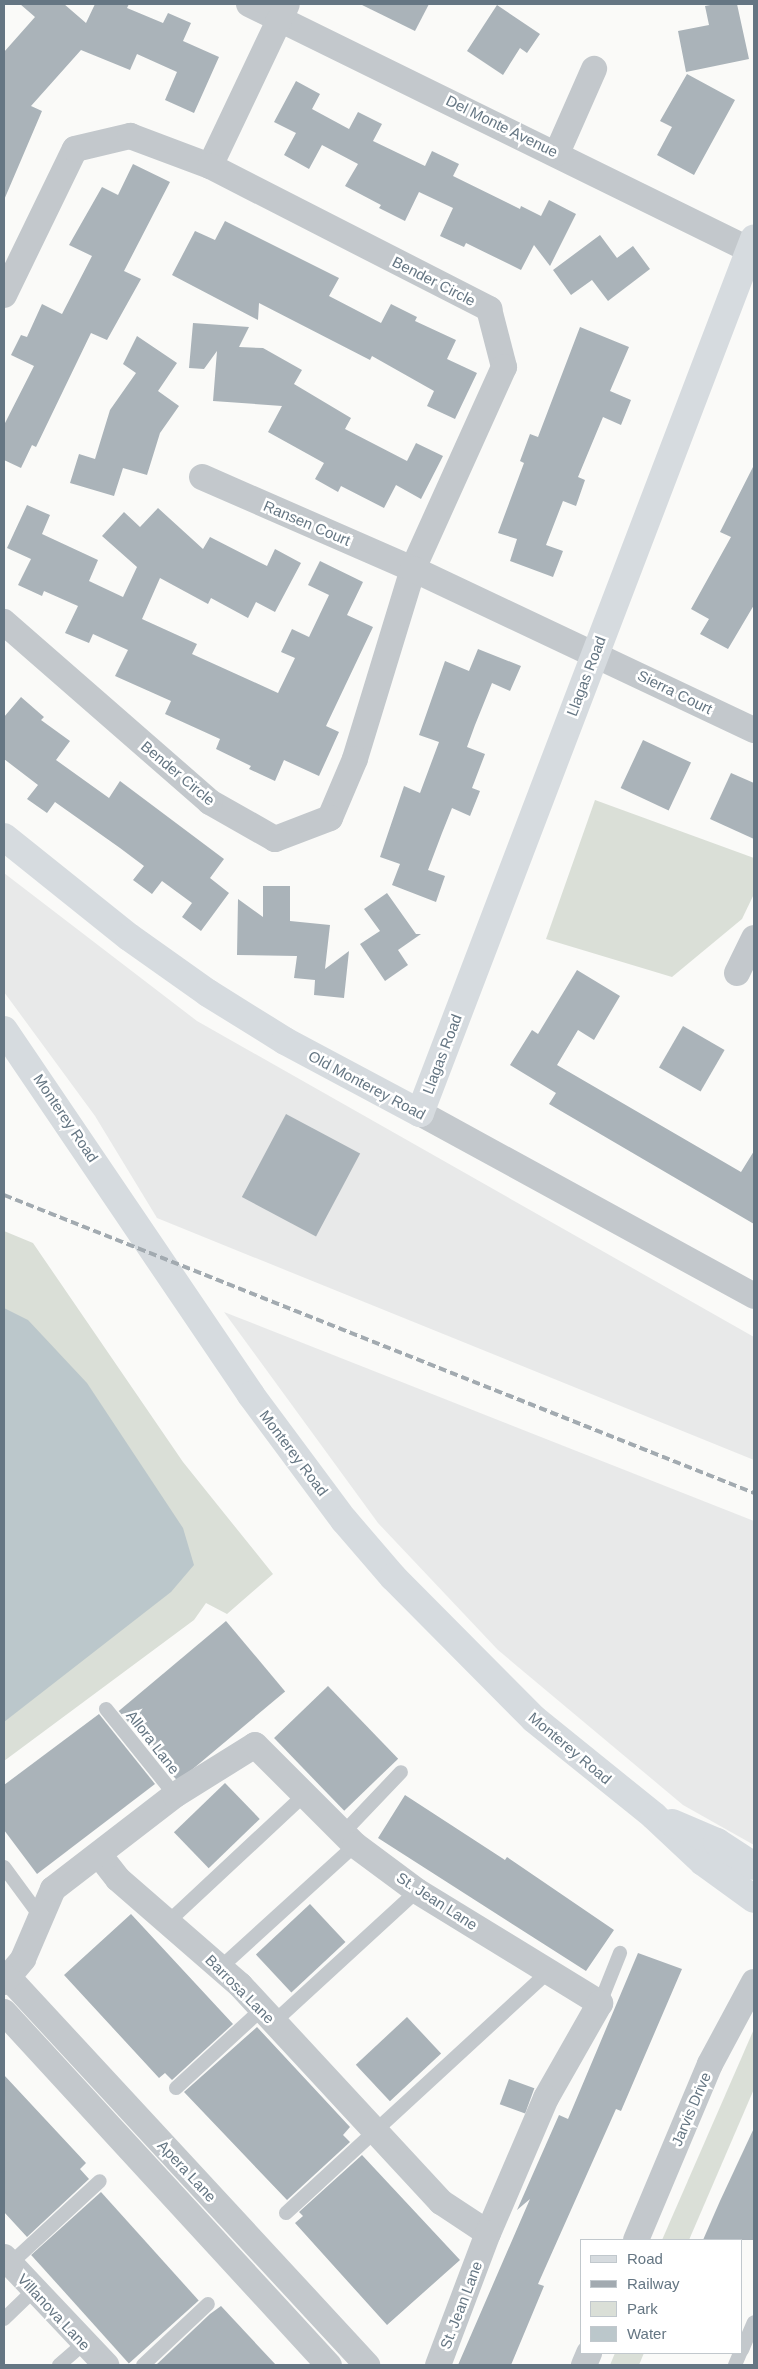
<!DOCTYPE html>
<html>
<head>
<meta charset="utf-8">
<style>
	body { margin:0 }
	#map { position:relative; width:758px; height:2369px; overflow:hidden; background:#fafaf8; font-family:Arial,sans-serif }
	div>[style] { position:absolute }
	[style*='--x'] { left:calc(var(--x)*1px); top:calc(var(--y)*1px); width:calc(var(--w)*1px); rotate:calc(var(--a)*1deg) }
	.built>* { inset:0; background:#e8e9e9 }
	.green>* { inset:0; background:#dadfd7 }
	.water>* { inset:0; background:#bbc7cb }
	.building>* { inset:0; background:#aab3b9; transform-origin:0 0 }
	.lane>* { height:14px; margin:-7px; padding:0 7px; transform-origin:7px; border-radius:7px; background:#c3c8cc }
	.street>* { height:26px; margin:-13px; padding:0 13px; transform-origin:13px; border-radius:13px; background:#c3c8cc }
	.secondary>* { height:28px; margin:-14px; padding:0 14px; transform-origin:14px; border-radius:14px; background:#d6dbdf }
	.rail>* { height:4px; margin-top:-2px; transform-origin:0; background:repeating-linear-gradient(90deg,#a2aab0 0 8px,transparent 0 12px) }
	span { translate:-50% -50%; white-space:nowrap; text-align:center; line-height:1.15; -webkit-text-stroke:5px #fff; paint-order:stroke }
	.street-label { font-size:15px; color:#657683 }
	.frame { position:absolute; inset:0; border:5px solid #657683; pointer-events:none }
	.legend { position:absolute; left:580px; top:2239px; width:162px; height:115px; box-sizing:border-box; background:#fff; border:1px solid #c1c8cd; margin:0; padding:6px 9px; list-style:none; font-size:15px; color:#657683 }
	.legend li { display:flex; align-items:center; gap:10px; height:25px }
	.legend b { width:25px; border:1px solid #c1c8cd }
</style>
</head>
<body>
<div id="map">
	<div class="built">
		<div style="clip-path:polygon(4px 873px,197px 1021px,754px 1337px,754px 1460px,157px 1218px,95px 1116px,4px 992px)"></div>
		<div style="clip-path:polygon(224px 1312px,754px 1521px,754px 1845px,683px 1805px,498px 1650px,378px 1523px)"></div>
	</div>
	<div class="green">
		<div style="clip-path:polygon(595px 800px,754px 858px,754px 894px,742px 919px,672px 977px,546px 939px)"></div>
		<div style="clip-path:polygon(4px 1231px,33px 1243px,183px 1462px,273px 1574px,227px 1614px,206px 1603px,194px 1620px,4px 1761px)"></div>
		<div style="clip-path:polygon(754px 2029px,754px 2089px,689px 2240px,662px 2240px)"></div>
		<div style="clip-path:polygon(615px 2353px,644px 2353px,639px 2365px,610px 2365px)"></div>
	</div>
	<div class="water">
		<div style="clip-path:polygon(4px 1308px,28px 1320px,87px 1383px,183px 1528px,194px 1565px,171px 1592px,4px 1722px)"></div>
	</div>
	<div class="building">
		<div style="clip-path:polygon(20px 4px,64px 4px,86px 23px,95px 4px,129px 4px,127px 8px,163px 23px,168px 13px,191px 23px,183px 41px,219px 57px,194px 113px,165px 100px,177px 72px,137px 54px,130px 70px,81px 50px,31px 106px,42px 111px,4px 200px,4px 52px,35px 17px)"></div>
		<div style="clip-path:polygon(360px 4px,429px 4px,415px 31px)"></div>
		<div style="clip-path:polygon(716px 4px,737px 4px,749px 59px,686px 72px,678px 31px,709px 25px,705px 6px)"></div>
		<div style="clip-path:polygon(497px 5px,540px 34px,527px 53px,520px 48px,503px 75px,467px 51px)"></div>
		<div style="clip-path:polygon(687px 74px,735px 100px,694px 175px,657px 155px,672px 127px,660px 121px)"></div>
		<div style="clip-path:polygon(296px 81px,320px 94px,312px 109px,349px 129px,358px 112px,382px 124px,373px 141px,425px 166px,432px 151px,459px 164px,453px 176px,520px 209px,521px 206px,541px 216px,549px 200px,576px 214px,550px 266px,534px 245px,521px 270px,466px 243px,464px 247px,440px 236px,453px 208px,419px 192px,405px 221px,379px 208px,381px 205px,345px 186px,358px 164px,322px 145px,309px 169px,284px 155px,296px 133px,274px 122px)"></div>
		<div style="clip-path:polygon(133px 164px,170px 182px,124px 271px,141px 279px,107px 340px,91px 333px,36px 447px,32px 445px,21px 468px,4px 460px,4px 425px,34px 366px,11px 355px,21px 335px,27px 337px,42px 304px,62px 314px,92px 256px,69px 245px,102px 187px,118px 195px)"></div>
		<div style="clip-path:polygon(225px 221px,339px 278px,329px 296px,381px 323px,391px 304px,417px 317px,415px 321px,456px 340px,447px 359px,477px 373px,455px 419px,427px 406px,434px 391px,372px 356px,370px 360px,259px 303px,258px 320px,172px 275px,195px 231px,215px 240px)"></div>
		<div style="clip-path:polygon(600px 235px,617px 258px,633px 246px,650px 269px,608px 301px,592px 280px,571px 295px,553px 270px)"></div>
		<div style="clip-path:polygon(193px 323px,249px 327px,239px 347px,263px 348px,302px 370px,294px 384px,351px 418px,345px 429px,407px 461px,416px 443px,443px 456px,421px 499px,396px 485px,384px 508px,341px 486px,338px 492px,315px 479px,324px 463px,268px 432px,282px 406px,213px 401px,217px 351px,204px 369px,189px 368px)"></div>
		<div style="clip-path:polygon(580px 327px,629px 347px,610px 391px,631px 400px,621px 425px,603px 417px,578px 477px,585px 480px,576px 506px,563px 501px,546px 545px,563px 551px,553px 577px,510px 561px,517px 539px,498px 533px,524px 463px,520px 461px,530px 434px,538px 437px)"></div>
		<div style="clip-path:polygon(137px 336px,177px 363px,158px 391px,179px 406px,160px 433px,147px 475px,123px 468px,114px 496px,70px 483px,79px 454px,95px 459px,110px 410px,136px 373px,123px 364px)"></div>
		<div style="clip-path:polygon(754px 465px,754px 605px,728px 649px,700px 634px,709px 619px,691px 609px,731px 537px,720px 532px)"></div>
		<div style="clip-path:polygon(27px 505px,50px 515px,42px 534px,98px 560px,89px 581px,123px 597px,137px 567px,102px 536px,124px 512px,140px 527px,158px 508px,203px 549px,210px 537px,267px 566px,275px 549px,301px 563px,275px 612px,256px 602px,248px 618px,211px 598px,208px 604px,160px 578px,142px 619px,197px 644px,192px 654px,278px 693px,295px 658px,281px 652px,292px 629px,309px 637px,329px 595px,308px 585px,320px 561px,363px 582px,347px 615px,373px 627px,326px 726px,339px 732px,319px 776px,284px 760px,275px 781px,249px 769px,251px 766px,216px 749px,220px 739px,165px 714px,171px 701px,115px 676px,128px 650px,93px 634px,89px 643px,65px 633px,78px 606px,44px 591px,42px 596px,18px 585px,31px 559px,7px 548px)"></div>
		<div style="clip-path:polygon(478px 649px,521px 666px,510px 691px,492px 683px,475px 725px,467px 747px,485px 754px,472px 788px,480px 791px,470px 816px,452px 808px,442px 833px,428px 870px,445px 876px,436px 902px,392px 885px,400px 864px,380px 857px,404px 786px,420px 793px,439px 742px,419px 735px,445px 661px,469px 671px)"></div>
		<div style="clip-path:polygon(21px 697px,44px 717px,41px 720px,70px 741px,56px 760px,109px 798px,120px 781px,224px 859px,210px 878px,229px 893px,201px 931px,182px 917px,192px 903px,162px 881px,152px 894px,133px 880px,144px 866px,120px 848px,55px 802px,47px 813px,27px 799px,38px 785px,4px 759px,4px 717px)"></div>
		<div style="left:643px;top:740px;width:53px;height:53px;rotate:25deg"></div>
		<div style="clip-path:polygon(731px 773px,754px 783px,754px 839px,710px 819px)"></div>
		<div style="clip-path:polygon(263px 886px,290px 886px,290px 921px,330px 925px,325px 969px,349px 951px,344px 998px,314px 995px,315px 980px,294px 978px,297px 956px,237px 955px,238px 899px,263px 917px)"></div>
		<div style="clip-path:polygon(387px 893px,416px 934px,421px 934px,398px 950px,408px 965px,385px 981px,360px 944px,380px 931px,364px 909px)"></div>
		<div style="clip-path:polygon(577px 970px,620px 996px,594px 1040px,578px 1030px,557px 1065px,741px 1172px,754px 1151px,754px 1224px,549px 1104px,556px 1093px,510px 1065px,532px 1030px,538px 1034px)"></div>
		<div style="left:683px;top:1026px;width:48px;height:48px;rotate:30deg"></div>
		<div style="left:286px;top:1114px;width:84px;height:94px;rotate:28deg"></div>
		<div style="left:226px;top:1621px;width:92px;height:140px;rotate:50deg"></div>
		<div style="left:328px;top:1686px;width:101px;height:75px;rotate:46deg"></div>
		<div style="clip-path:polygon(99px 1714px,155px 1784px,37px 1874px,4px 1830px,4px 1785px)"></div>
		<div style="left:225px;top:1783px;width:50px;height:71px;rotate:46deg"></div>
		<div style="clip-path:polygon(405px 1795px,505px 1860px,507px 1857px,614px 1930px,586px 1971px,378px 1838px)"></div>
		<div style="left:310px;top:1904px;width:52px;height:74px;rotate:47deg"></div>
		<div style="clip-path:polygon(131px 1914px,233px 2024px,172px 2080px,165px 2073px,159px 2078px,64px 1975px)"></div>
		<div style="clip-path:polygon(638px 1953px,682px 1969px,621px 2111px,616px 2109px,538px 2284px,544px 2286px,511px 2365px,458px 2365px,530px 2199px,517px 2210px,559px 2115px,568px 2119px)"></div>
		<div style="left:407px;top:2017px;width:50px;height:70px;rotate:47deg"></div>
		<div style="clip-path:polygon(257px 2027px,350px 2127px,343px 2135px,350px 2142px,287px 2200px,184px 2092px)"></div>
		<div style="clip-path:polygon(4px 2075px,86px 2163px,80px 2169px,89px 2179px,27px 2237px,4px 2212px)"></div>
		<div style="left:509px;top:2079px;width:27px;height:27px;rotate:20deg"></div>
		<div style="clip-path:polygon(754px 2128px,754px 2240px,703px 2240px,720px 2201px)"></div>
		<div style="clip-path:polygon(362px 2155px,460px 2260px,387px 2325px,295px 2223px,303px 2216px,299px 2212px)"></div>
		<div style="left:101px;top:2192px;width:146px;height:94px;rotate:48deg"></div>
		<div style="clip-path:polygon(221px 2306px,276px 2365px,156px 2365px,210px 2314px)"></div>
	</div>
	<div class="lane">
		<div style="--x:106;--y:1709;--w:110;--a:51.3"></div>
		<div style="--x:343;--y:1833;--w:84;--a:-46.4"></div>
		<div style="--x:4;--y:1867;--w:61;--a:53.7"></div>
		<div style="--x:168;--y:1922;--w:186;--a:-43"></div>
		<div style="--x:220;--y:1968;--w:183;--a:-42.3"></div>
		<div style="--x:600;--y:2003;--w:54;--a:-68.2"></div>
		<div style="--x:274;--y:2022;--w:194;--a:-42.5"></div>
		<div style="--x:176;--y:2088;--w:117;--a:-42.6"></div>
		<div style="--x:286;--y:2213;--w:357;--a:-42.6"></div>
		<div style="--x:10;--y:2264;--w:122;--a:-42.7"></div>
		<div style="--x:4;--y:2319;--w:40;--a:-44"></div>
		<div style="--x:742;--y:2350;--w:30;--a:-67"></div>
		<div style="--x:59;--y:2365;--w:32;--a:-41"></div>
		<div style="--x:143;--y:2365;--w:89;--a:-43.2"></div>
		<div style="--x:735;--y:2365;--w:13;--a:-67"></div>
	</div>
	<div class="street">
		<div style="--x:249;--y:4;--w:563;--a:26.16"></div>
		<div style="--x:557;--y:153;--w:92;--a:-66.2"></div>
		<div style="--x:210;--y:166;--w:179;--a:-64.6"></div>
		<div style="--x:4;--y:295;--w:162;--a:-64.1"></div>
		<div style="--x:75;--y:149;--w:57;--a:-13.3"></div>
		<div style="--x:130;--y:136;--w:85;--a:20.6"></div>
		<div style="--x:210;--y:166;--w:314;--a:27.1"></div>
		<div style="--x:489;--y:309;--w:60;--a:75.5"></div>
		<div style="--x:504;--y:367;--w:222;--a:114.3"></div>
		<div style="--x:413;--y:569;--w:199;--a:107"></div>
		<div style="--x:355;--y:759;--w:64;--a:113"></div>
		<div style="--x:330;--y:818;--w:59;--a:159.1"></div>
		<div style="--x:275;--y:839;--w:75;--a:-150.4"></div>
		<div style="--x:210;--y:802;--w:274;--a:-138.9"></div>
		<div style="--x:202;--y:477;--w:230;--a:23.6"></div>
		<div style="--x:413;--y:569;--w:377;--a:25.3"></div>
		<div style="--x:737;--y:973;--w:39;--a:-64"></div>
		<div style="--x:420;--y:1113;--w:381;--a:28.7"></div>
		<div style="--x:100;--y:1856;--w:29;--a:52"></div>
		<div style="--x:118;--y:1879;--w:162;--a:41"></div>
		<div style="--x:240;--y:1985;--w:296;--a:47.2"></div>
		<div style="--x:441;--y:2202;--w:56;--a:33.4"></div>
		<div style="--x:8;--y:1977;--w:529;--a:47.22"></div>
		<div style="--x:4;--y:1982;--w:30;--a:-50"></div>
		<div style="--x:23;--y:1959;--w:76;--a:-66.8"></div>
		<div style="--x:53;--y:1889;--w:154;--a:-37.6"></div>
		<div style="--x:175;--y:1795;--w:94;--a:-32"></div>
		<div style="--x:255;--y:1745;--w:141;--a:45"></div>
		<div style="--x:355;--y:1845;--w:77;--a:36.6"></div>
		<div style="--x:417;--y:1891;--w:215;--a:31.5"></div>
		<div style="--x:600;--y:2003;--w:109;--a:119.6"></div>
		<div style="--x:546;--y:2098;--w:147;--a:113.2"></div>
		<div style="--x:488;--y:2233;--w:141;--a:110.7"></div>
		<div style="--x:4;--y:2012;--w:480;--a:47.4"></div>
		<div style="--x:636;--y:2240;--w:191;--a:-67.2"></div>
		<div style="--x:710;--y:2064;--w:93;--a:-61.8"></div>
		<div style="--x:4;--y:2257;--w:149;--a:46.6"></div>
		<div style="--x:584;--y:2365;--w:13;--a:-67"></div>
	</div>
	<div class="secondary">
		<div style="--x:4;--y:837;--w:160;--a:38.7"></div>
		<div style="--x:129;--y:937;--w:97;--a:35.3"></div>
		<div style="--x:208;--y:993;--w:91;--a:31.9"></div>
		<div style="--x:285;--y:1041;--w:153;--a:28.1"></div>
		<div style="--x:420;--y:1113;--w:936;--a:-69.09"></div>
		<div style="--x:4;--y:1030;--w:441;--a:55.9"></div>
		<div style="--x:251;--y:1395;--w:156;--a:53.4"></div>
		<div style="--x:344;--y:1520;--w:75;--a:49.3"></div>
		<div style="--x:393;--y:1577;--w:200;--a:45.2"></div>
		<div style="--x:534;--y:1719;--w:154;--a:38.9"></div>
		<div style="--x:654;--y:1816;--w:67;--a:43.2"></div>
		<div style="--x:703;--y:1862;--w:63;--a:36"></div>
		<div style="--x:672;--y:1823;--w:49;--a:22.9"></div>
		<div style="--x:717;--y:1842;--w:44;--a:33"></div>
	</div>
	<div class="rail">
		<div style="--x:4;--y:1195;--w:807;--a:21.67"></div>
	</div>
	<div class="street-label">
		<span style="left:502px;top:126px;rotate:26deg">Del Monte Avenue</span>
		<span style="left:434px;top:281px;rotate:27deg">Bender Circle</span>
		<span style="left:307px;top:523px;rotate:23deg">Ransen Court</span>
		<span style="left:586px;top:676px;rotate:-69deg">Llagas Road</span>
		<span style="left:675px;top:692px;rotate:26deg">Sierra Court</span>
		<span style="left:178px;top:773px;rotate:40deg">Bender Circle</span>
		<span style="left:442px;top:1054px;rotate:-69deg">Llagas Road</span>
		<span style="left:367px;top:1085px;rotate:28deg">Old Monterey Road</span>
		<span style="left:66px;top:1118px;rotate:56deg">Monterey Road</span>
		<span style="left:294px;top:1453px;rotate:53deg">Monterey Road</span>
		<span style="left:153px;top:1742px;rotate:52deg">Allora Lane</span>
		<span style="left:570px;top:1748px;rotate:40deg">Monterey Road</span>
		<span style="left:437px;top:1901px;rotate:33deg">St. Jean Lane</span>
		<span style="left:240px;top:1989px;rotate:45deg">Barrosa Lane</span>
		<span style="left:691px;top:2109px;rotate:-67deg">Jarvis Drive</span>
		<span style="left:187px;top:2171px;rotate:47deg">Apera Lane</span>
		<span style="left:461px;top:2305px;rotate:-69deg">St. Jean Lane</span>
		<span style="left:54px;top:2312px;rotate:47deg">Villanova Lane</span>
	</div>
	<div class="frame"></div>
	<ul class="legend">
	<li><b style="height:6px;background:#d6dbdf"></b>Road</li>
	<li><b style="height:6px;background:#a2aab0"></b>Railway</li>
	<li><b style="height:14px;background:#dadfd7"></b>Park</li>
	<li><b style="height:14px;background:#bbc7cb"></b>Water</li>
	</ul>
</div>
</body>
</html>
